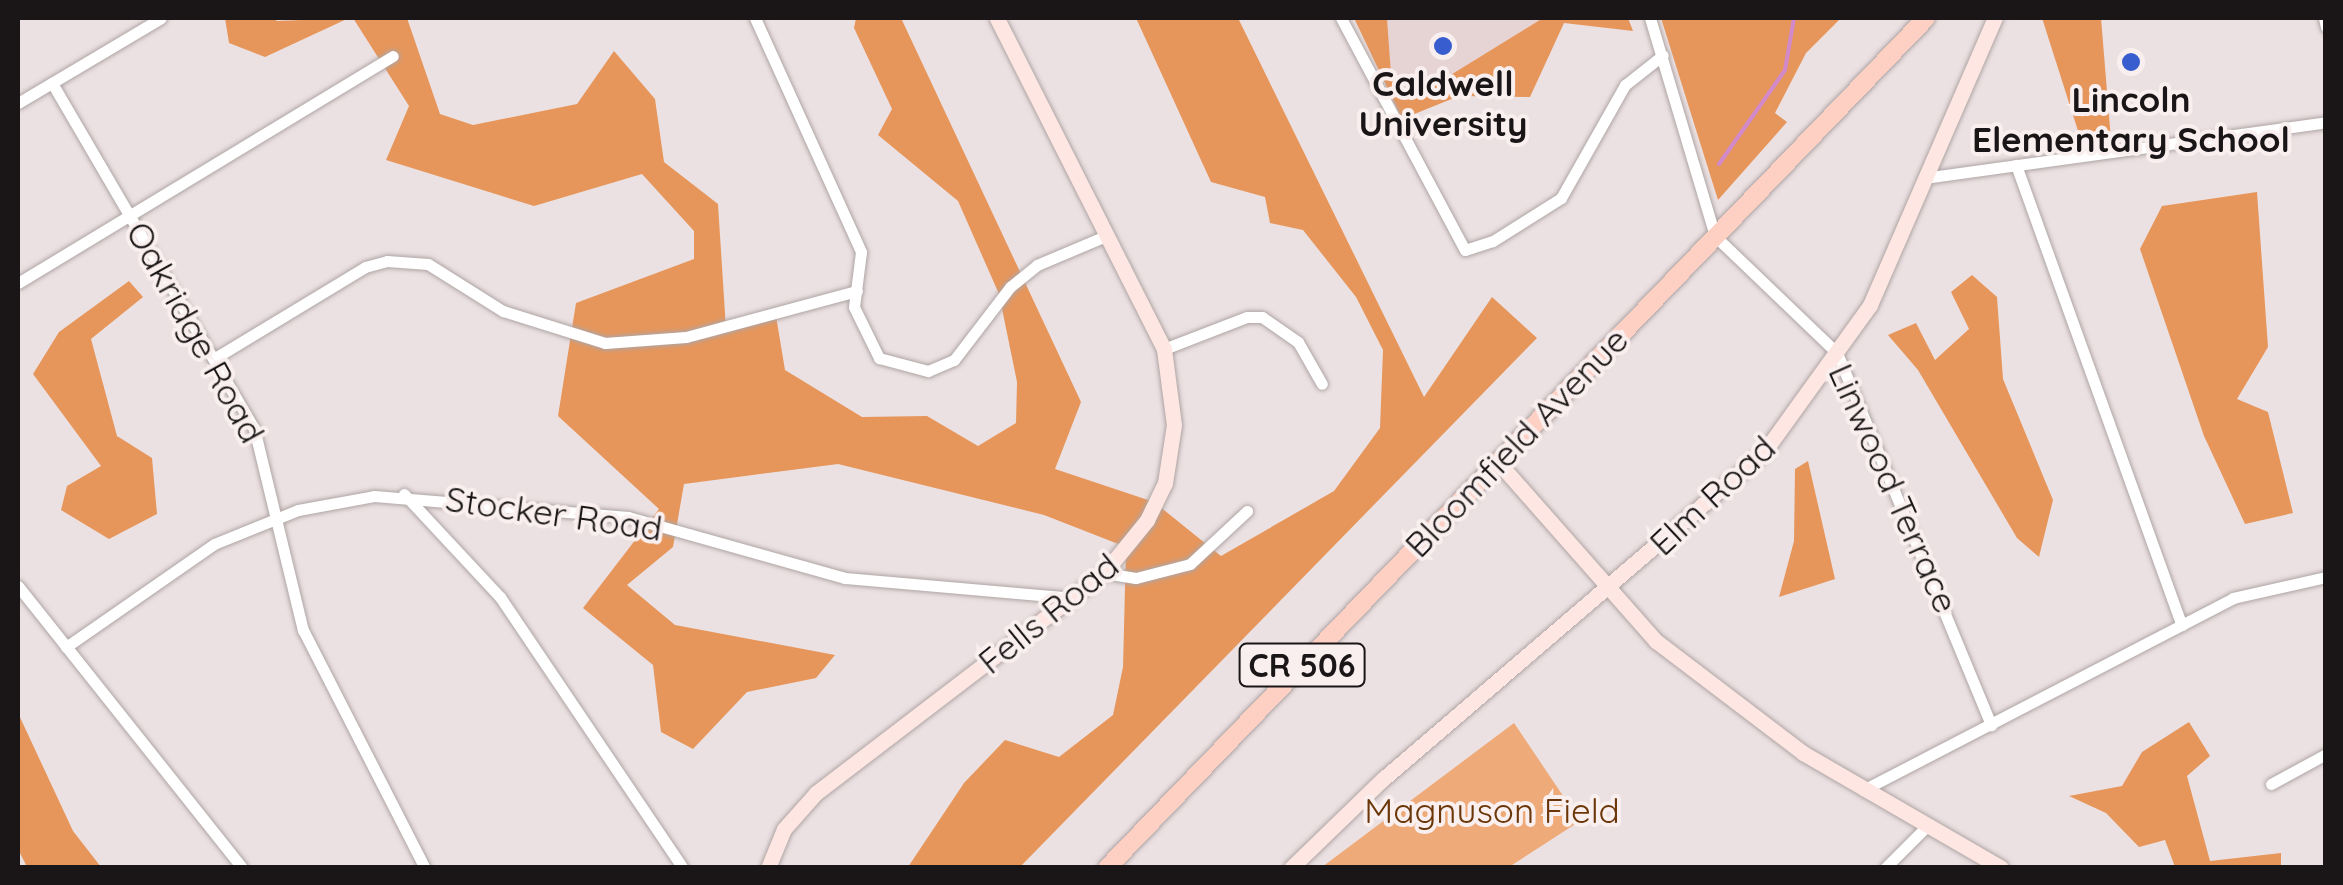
<!DOCTYPE html>
<html>
<head>
<meta charset="utf-8">
<style>
	body { margin:0 }
	#map { position:relative; width:2343px; height:885px; overflow:hidden; background:#ece1e2; font-family:Quicksand,sans-serif }
	div>[style] { position:absolute }
	[style*='--x'] { left:calc(var(--x)*1px); top:calc(var(--y)*1px); width:calc(var(--w)*1px); rotate:calc(var(--a)*1deg) }
	.built>* { inset:0; background:#e6d3d4 }
	.green>* { inset:0; background:#efaa79 }
	.forest>* { inset:0; background:#e6965b }
	.stream>* { height:4px; margin:-2px; padding:0 2px; transform-origin:2px; border-radius:2px; background:#d189ca }
	.roads { filter:drop-shadow(0 0 2px #afa5a5) drop-shadow(0 0 2px #afa5a5) }
	.street>* { height:11px; margin:-5.5px; padding:0 5.5px; transform-origin:5.5px; border-radius:5.5px; background:#fff }
	.secondary>* { height:15px; margin:-7.5px; padding:0 7.5px; transform-origin:7.5px; border-radius:7.5px; background:#fee7e2 }
	.primary>* { height:18px; margin:-9px; padding:0 9px; transform-origin:9px; border-radius:9px; background:#fed0c4 }
	.dots>* { width:28px; height:28px; translate:-50% -50%; box-sizing:border-box; border:5px solid #faefef; border-radius:50% }
	span { translate:-50% -50%; white-space:nowrap; text-align:center; line-height:1.15; -webkit-text-stroke:8px #faefef; paint-order:stroke }
	.shield-label span { padding:2px 8px; background:#faefef; border:2px solid; border-radius:8px; -webkit-text-stroke-width:0 }
	.shield-label { font-size:32px; color:#1a1617; font-weight:700 }
	.poi-label { font-size:35px; color:#1a1617; font-weight:700 }
	.street-label { font-size:35px; color:#1a1617 }
	.park-label { font-size:35px; color:#6b3709 }
	.frame { position:absolute; inset:0; border:20px solid #1a1617; pointer-events:none }
</style>
</head>
<body>
<div id="map">
	<div class="built">
		<div style="clip-path:polygon(1387px 18px,1543px 18px,1410px 100px,1391px 75px)"></div>
	</div>
	<div class="green">
		<div style="clip-path:polygon(1514px 723px,1580px 821px,1509px 867px,1322px 867px)"></div>
	</div>
	<div class="forest">
		<div style="clip-path:polygon(273px 18px,277px 21px,349px 18px,265px 57px,229px 43px,225px 18px)"></div>
		<div style="clip-path:polygon(353px 18px,407px 18px,440px 114px,473px 125px,577px 104px,614px 51px,655px 99px,664px 162px,718px 204px,726px 329px,776px 316px,785px 370px,862px 417px,927px 416px,978px 446px,1016px 423px,1017px 382px,999px 294px,958px 201px,878px 135px,892px 109px,854px 28px,856px 18px,901px 18px,1081px 402px,1055px 469px,1154px 502px,1221px 556px,1334px 491px,1380px 428px,1383px 350px,1356px 297px,1303px 230px,1270px 223px,1265px 197px,1211px 182px,1136px 18px,1238px 18px,1424px 397px,1492px 297px,1537px 338px,1020px 867px,908px 867px,964px 783px,1005px 740px,1059px 757px,1113px 715px,1123px 667px,1126px 547px,1044px 515px,838px 464px,684px 484px,673px 547px,627px 585px,675px 625px,835px 655px,816px 678px,747px 692px,693px 749px,661px 732px,653px 665px,583px 608px,659px 509px,558px 416px,576px 303px,694px 259px,694px 231px,642px 174px,534px 206px,386px 160px,409px 106px)"></div>
		<div style="clip-path:polygon(1354px 18px,1387px 18px,1391px 74px,1410px 100px,1543px 18px,1628px 18px,1633px 31px,1564px 23px,1530px 97px,1459px 96px,1402px 119px)"></div>
		<div style="clip-path:polygon(1661px 18px,1841px 18px,1806px 53px,1775px 113px,1787px 122px,1718px 200px)"></div>
		<div style="clip-path:polygon(2042px 18px,2101px 18px,2112px 152px,2086px 156px)"></div>
		<div style="clip-path:polygon(2257px 192px,2268px 347px,2237px 399px,2268px 412px,2293px 513px,2245px 524px,2204px 436px,2140px 249px,2162px 206px)"></div>
		<div style="clip-path:polygon(1972px 275px,1997px 297px,2003px 379px,2053px 500px,2039px 557px,2017px 538px,1918px 370px,1888px 335px,1916px 323px,1935px 360px,1969px 329px,1951px 292px)"></div>
		<div style="clip-path:polygon(129px 281px,143px 297px,91px 339px,117px 436px,152px 458px,157px 514px,109px 539px,61px 510px,67px 486px,101px 466px,33px 374px,59px 332px)"></div>
		<div style="clip-path:polygon(1808px 461px,1835px 579px,1779px 597px,1794px 541px,1795px 469px)"></div>
		<div style="clip-path:polygon(18px 713px,73px 831px,101px 867px,27px 867px,18px 849px)"></div>
		<div style="clip-path:polygon(2189px 722px,2210px 756px,2187px 776px,2210px 861px,2281px 853px,2281px 867px,2175px 867px,2165px 840px,2139px 847px,2106px 813px,2069px 796px,2122px 786px,2142px 752px)"></div>
	</div>
	<div class="stream">
		<div style="--x:1719;--y:164;--w:115;--a:-54.9"></div>
		<div style="--x:1785;--y:70;--w:53;--a:-80.2"></div>
	</div>
	<div class="roads">
		<div class="street">
			<div style="--x:755;--y:18;--w:257;--a:65.6"></div>
			<div style="--x:861;--y:252;--w:55;--a:97.3"></div>
			<div style="--x:854;--y:307;--w:57;--a:63.9"></div>
			<div style="--x:879;--y:358;--w:51;--a:14.9"></div>
			<div style="--x:928;--y:371;--w:28;--a:-23"></div>
			<div style="--x:954;--y:360;--w:92;--a:-52.5"></div>
			<div style="--x:1010;--y:287;--w:35;--a:-39"></div>
			<div style="--x:1037;--y:265;--w:77;--a:-22.9"></div>
			<div style="--x:1341;--y:18;--w:263;--a:61.9"></div>
			<div style="--x:1465;--y:250;--w:29;--a:-18"></div>
			<div style="--x:1493;--y:241;--w:80;--a:-32.3"></div>
			<div style="--x:1561;--y:198;--w:130;--a:-60.5"></div>
			<div style="--x:1625;--y:85;--w:48;--a:-38.3"></div>
			<div style="--x:1650;--y:18;--w:227;--a:73.4"></div>
			<div style="--x:1715;--y:236;--w:169;--a:43.8"></div>
			<div style="--x:1837;--y:353;--w:403;--a:67.5"></div>
			<div style="--x:2324;--y:18;--w:9;--a:77"></div>
			<div style="--x:52;--y:83;--w:400;--a:59.7"></div>
			<div style="--x:254;--y:428;--w:208;--a:76.4"></div>
			<div style="--x:303;--y:630;--w:267;--a:62.9"></div>
			<div style="--x:18;--y:103;--w:166;--a:-30.7"></div>
			<div style="--x:2016;--y:165;--w:489;--a:70.2"></div>
			<div style="--x:1924;--y:178;--w:406;--a:-7.9"></div>
			<div style="--x:18;--y:283;--w:438;--a:-31.2"></div>
			<div style="--x:1164;--y:349;--w:89;--a:-21.1"></div>
			<div style="--x:1247;--y:317;--w:15;--a:0"></div>
			<div style="--x:1262;--y:317;--w:44;--a:34.8"></div>
			<div style="--x:1298;--y:342;--w:48;--a:60.3"></div>
			<div style="--x:215;--y:358;--w:175;--a:-31.2"></div>
			<div style="--x:365;--y:267;--w:23;--a:-15"></div>
			<div style="--x:387;--y:261;--w:41;--a:4.2"></div>
			<div style="--x:428;--y:264;--w:89;--a:32.1"></div>
			<div style="--x:503;--y:311;--w:107;--a:17.4"></div>
			<div style="--x:605;--y:343;--w:81;--a:-4.2"></div>
			<div style="--x:686;--y:337;--w:177;--a:-15.1"></div>
			<div style="--x:404;--y:494;--w:141;--a:47"></div>
			<div style="--x:500;--y:597;--w:327;--a:56"></div>
			<div style="--x:1104;--y:573;--w:32;--a:9"></div>
			<div style="--x:1136;--y:578;--w:56;--a:-14.5"></div>
			<div style="--x:1190;--y:564;--w:78;--a:-42.9"></div>
			<div style="--x:18;--y:586;--w:360;--a:51.5"></div>
			<div style="--x:66;--y:647;--w:180;--a:-34.8"></div>
			<div style="--x:214;--y:544;--w:91;--a:-22"></div>
			<div style="--x:298;--y:510;--w:77;--a:-10.4"></div>
			<div style="--x:374;--y:496;--w:255;--a:4.7"></div>
			<div style="--x:628;--y:517;--w:225;--a:15.7"></div>
			<div style="--x:845;--y:578;--w:230;--a:5"></div>
			<div style="--x:2271;--y:784;--w:63;--a:-28.6"></div>
			<div style="--x:1863;--y:790;--w:417;--a:-27.4"></div>
			<div style="--x:2233;--y:598;--w:95;--a:-12.7"></div>
			<div style="--x:1885;--y:868;--w:59;--a:-45"></div>
		</div>
		<div class="secondary">
			<div style="--x:1498;--y:462;--w:239;--a:48.6"></div>
			<div style="--x:1656;--y:641;--w:185;--a:37.3"></div>
			<div style="--x:1803;--y:753;--w:229;--a:30.1"></div>
			<div style="--x:768;--y:868;--w:42;--a:-67.7"></div>
			<div style="--x:784;--y:829;--w:48;--a:-48.4"></div>
			<div style="--x:816;--y:793;--w:362;--a:-37.4"></div>
			<div style="--x:1104;--y:573;--w:68;--a:-50.9"></div>
			<div style="--x:1147;--y:520;--w:41;--a:-64.1"></div>
			<div style="--x:1165;--y:483;--w:59;--a:-81.2"></div>
			<div style="--x:1174;--y:425;--w:77;--a:-97.5"></div>
			<div style="--x:1164;--y:349;--w:371;--a:-116.8"></div>
			<div style="--x:1291;--y:868;--w:128;--a:-44.1"></div>
			<div style="--x:1383;--y:779;--w:502;--a:-40.64"></div>
			<div style="--x:1764;--y:452;--w:181;--a:-54.2"></div>
			<div style="--x:1870;--y:305;--w:313;--a:-66.5"></div>
		</div>
		<div class="primary">
			<div style="--x:1107;--y:868;--w:1180;--a:-46.06"></div>
		</div>
	</div>
	<div class="dots">
		<div style="left:1443px;top:46px;background:#385dce"></div>
		<div style="left:2131px;top:62px;background:#385dce"></div>
	</div>
	<div class="shield-label">
		<span style="left:1302px;top:665px">CR 506</span>
	</div>
	<div class="poi-label">
		<span style="left:1443px;top:103px">Caldwell<br>University</span>
		<span style="left:2131px;top:119px">Lincoln<br>Elementary School</span>
	</div>
	<div class="street-label">
		<span style="left:196px;top:332px;rotate:61deg">Oakridge Road</span>
		<span style="left:1516px;top:442px;rotate:-46deg">Bloomfield Avenue</span>
		<span style="left:1894px;top:488px;rotate:66deg">Linwood Terrace</span>
		<span style="left:1712px;top:495px;rotate:-43deg">Elm Road</span>
		<span style="left:554px;top:513px;rotate:8deg">Stocker Road</span>
		<span style="left:1048px;top:613px;rotate:-39deg">Fells Road</span>
	</div>
	<div class="park-label">
		<span style="left:1492px;top:810px">Magnuson Field</span>
	</div>
	<div class="frame"></div>
</div>
</body>
</html>
